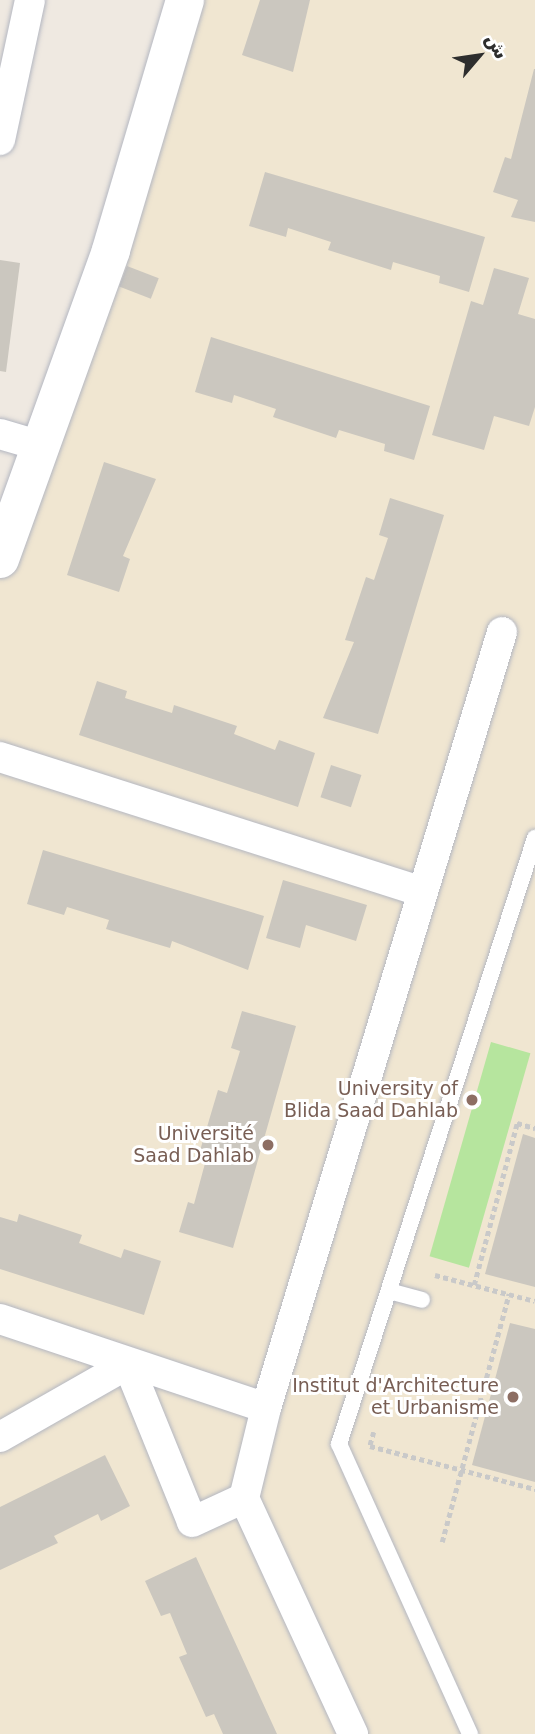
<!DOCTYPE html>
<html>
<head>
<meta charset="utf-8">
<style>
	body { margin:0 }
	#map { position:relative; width:535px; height:1734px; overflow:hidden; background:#efe9e1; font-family:"DejaVu Sans",Vazirmatn,sans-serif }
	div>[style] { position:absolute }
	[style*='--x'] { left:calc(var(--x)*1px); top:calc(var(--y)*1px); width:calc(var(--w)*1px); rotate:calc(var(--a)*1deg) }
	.education>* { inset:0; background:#f0e6d1 }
	.green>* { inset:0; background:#b6e59e; transform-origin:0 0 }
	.building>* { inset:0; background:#cbc7bf; transform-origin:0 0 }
	.path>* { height:4.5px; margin-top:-2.25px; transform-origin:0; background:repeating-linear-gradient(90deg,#c9c9c9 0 5px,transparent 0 8.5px) }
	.roads { filter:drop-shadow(0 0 2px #b4b7c1) drop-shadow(0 0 2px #b4b7c1) }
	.service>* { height:16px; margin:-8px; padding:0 8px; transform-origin:8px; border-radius:8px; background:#fff }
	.minor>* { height:30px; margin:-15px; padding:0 15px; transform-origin:15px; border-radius:15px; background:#fff }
	.tertiary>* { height:38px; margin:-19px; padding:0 19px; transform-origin:19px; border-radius:19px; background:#fff }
	.dots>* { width:19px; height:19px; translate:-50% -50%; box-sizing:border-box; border:4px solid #fff; border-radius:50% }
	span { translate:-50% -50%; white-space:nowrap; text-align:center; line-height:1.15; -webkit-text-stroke:6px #fff; paint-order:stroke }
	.education-label { font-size:19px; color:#785e54 }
	.right { translate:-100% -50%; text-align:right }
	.north { position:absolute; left:444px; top:21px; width:70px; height:70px; -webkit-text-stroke:5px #fff; paint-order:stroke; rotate:61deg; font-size:19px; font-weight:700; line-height:28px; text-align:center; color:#2e2e2e }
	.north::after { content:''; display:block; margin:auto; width:24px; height:32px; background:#2e2e2e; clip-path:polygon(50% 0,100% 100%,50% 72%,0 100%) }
</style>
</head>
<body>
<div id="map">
	<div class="education">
		<div style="clip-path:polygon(190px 0,535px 0,535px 1734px,0 1734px,0 555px)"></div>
	</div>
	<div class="green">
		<div style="left:491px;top:1042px;width:41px;height:223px;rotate:16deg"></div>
	</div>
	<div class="building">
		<div style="clip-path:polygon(260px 0,310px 0,293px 72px,242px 55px)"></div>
		<div style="clip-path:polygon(534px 69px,535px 69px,535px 222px,511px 217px,518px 200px,493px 192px,505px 157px,511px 159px)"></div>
		<div style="clip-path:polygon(265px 172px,485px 237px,469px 292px,439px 283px,440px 276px,393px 262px,391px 270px,328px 250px,331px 242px,288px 228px,286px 237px,249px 226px)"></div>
		<div style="clip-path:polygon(0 260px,20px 263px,6px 372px,0 371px)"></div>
		<div style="left:127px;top:266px;width:34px;height:22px;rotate:21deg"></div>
		<div style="clip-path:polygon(494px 268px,529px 278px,518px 314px,535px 319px,535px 407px,529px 426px,494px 416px,484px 450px,432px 435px,471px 301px,483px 305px)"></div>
		<div style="clip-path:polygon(211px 337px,430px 406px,414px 460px,384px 451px,385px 444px,339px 430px,336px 438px,273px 417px,276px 409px,234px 395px,232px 403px,195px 392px)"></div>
		<div style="clip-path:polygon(104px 462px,156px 479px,123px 556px,130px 559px,119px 592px,67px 575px)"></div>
		<div style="clip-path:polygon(390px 498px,444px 515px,378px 734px,323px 718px,354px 642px,345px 640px,366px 577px,374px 580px,388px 538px,379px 535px)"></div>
		<div style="clip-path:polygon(97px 681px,127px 691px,125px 698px,172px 713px,174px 705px,237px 726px,234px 734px,275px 750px,279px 740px,315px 753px,298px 807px,79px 735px)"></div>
		<div style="left:331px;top:765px;width:32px;height:34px;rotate:18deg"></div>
		<div style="clip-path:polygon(43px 850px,264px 916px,248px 970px,172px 941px,170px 948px,106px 929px,109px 920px,67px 907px,64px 915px,27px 904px)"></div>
		<div style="clip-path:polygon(283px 880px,367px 905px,356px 941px,306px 925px,300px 948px,266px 938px)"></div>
		<div style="clip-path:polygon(242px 1011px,296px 1026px,233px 1248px,179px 1232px,188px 1202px,194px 1204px,207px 1156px,199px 1154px,218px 1090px,227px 1093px,240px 1051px,231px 1048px)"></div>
		<div style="clip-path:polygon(523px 1134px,535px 1138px,535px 1287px,485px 1274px)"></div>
		<div style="clip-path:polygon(19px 1214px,82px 1235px,79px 1243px,121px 1258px,124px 1249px,161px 1261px,144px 1315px,0 1269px,0 1217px,17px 1222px)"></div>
		<div style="clip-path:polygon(510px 1323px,535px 1329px,535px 1482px,472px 1465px)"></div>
		<div style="clip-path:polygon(105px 1455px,130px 1506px,101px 1521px,98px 1514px,54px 1536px,58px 1543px,0 1570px,0 1507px)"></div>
		<div style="clip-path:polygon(196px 1557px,277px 1734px,223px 1734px,214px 1714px,206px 1717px,179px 1657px,187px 1654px,170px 1613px,161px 1616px,145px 1581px)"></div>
	</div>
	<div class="path">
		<div style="--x:435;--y:1275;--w:103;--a:14.6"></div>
		<div style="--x:474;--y:1285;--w:168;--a:-75.1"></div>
		<div style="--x:517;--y:1123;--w:19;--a:16"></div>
		<div style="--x:374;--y:1432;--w:15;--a:106"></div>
		<div style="--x:370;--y:1446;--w:171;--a:14.6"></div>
		<div style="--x:442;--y:1542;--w:257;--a:-74.9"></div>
	</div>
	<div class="roads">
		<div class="service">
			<div style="--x:389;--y:1291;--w:34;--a:15"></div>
			<div style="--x:470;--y:1734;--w:318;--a:-114.3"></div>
			<div style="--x:339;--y:1444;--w:637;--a:-72.08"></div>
		</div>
		<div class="minor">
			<div style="--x:0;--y:140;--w:143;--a:-77.9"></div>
			<div style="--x:0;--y:434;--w:43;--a:16.3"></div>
			<div style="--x:0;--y:757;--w:442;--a:17.7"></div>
			<div style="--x:0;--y:1319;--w:280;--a:18.5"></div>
			<div style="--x:266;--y:1408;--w:93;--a:103.7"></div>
			<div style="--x:244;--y:1498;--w:260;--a:65.2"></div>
			<div style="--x:266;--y:1408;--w:811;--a:-73.08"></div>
			<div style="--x:0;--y:1437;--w:147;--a:-29.7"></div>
			<div style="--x:128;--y:1364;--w:170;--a:67.9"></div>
			<div style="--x:192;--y:1522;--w:57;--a:-24.8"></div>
		</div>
		<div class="tertiary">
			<div style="--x:0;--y:559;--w:328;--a:-70.2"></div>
			<div style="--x:111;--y:250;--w:261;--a:-73.5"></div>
		</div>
	</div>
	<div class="dots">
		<div style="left:472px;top:1100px;background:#8d6e63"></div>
		<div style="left:268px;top:1145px;background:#8d6e63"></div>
		<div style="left:513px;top:1397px;background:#8d6e63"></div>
	</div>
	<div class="education-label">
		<span class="right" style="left:458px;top:1100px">University of<br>Blida Saad Dahlab</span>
		<span class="right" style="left:254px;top:1145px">Université<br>Saad Dahlab</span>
		<span class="right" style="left:499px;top:1397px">Institut d'Architecture<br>et Urbanisme</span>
	</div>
	<div class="north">ش</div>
</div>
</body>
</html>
